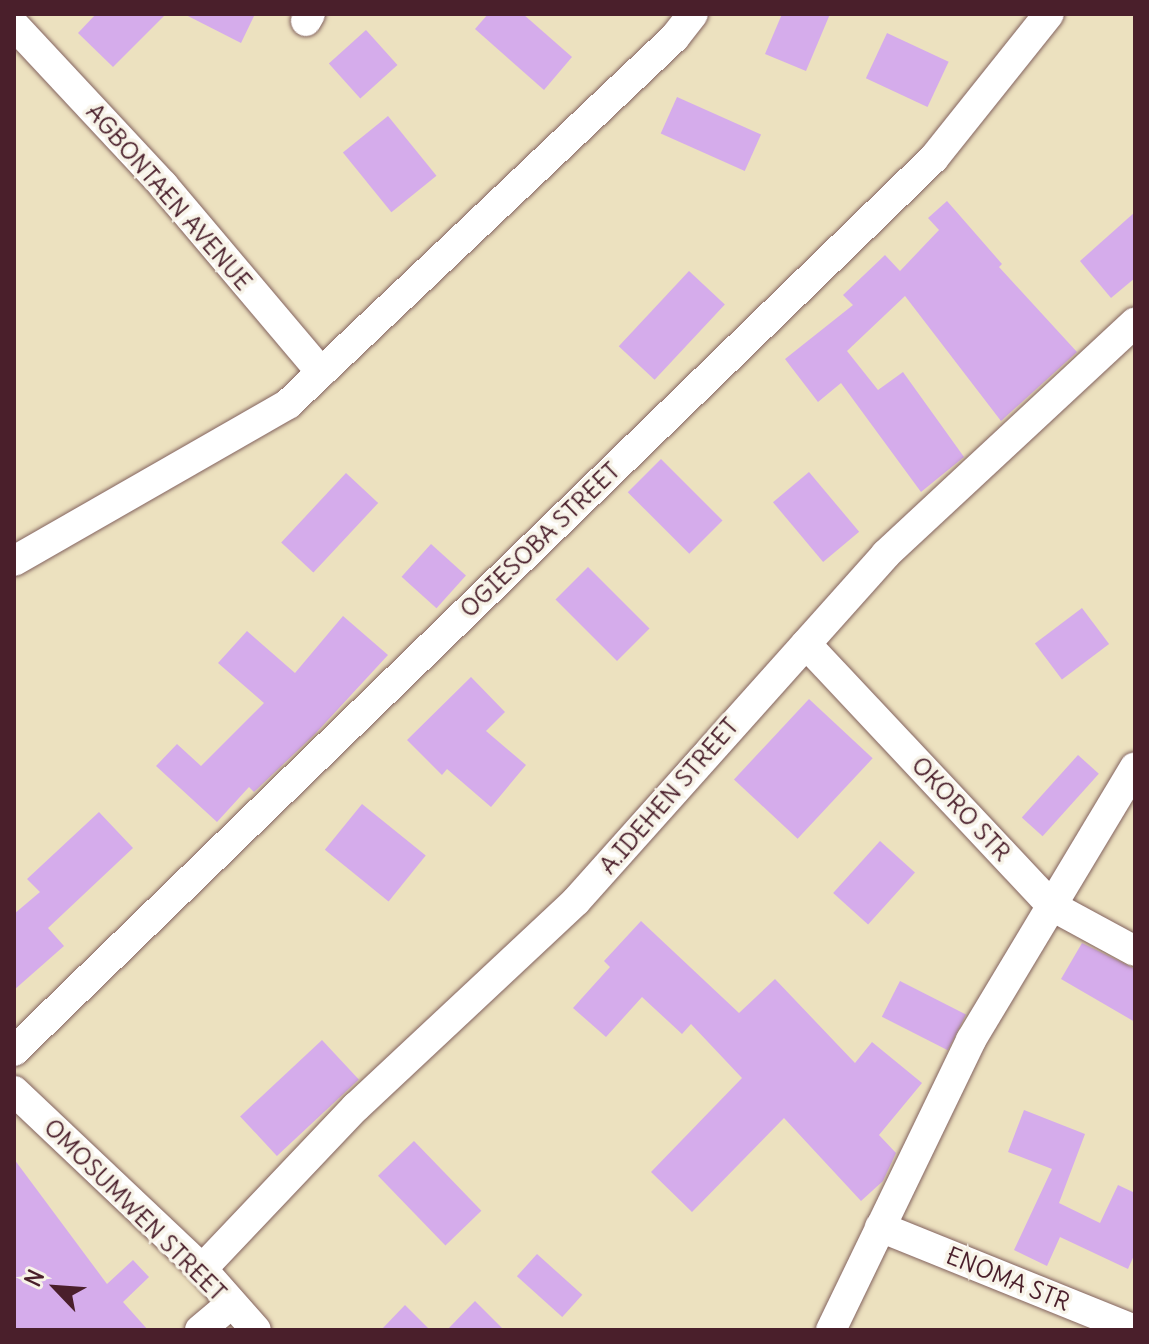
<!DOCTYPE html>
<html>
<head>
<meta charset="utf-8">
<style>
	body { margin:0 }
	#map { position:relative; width:1149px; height:1344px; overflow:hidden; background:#ece1bf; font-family:Delius,sans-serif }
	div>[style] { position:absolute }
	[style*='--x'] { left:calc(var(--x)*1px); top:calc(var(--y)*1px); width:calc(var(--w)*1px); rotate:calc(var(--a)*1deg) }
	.building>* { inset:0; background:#d5aceb; transform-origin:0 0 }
	.roads { filter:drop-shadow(0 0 2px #83635f) drop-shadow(0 0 2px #83635f) }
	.minor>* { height:30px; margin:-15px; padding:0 15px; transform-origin:15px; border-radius:15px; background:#fff }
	span { translate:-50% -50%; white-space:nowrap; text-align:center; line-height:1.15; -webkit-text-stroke:7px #f7f3e8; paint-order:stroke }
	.street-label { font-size:24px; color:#4a1f2b }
	.frame { position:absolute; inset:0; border:16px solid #4a1f2b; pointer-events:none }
	.north { position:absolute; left:16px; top:1248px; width:80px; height:80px; -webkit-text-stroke:6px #f7f3e8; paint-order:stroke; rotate:295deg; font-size:22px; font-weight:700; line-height:32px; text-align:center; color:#4a1f2b }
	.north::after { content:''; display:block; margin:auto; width:28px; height:36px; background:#4a1f2b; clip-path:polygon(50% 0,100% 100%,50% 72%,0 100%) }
</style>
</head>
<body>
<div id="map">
	<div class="building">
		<div style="clip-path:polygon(96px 14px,166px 14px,113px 67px,78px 33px)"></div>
		<div style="clip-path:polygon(184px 14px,255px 14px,241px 43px)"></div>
		<div style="clip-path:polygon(488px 14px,523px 14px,572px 57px,544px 90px,475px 29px)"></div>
		<div style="clip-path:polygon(782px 14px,830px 14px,806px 71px,765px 54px)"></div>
		<div style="left:366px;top:30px;width:47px;height:50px;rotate:48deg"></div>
		<div style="left:887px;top:33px;width:68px;height:50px;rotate:25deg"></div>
		<div style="left:677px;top:97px;width:92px;height:40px;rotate:24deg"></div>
		<div style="left:388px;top:116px;width:77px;height:58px;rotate:51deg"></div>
		<div style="clip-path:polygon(947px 201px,1002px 264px,999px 267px,1077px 352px,1001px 421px,905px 296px,847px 351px,878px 390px,903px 372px,964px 457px,921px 492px,841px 383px,818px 402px,785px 359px,853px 305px,843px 295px,885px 255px,900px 271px,939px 230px,928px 218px)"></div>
		<div style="clip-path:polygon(1135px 212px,1135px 278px,1111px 298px,1080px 261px)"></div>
		<div style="left:689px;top:271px;width:49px;height:103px;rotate:43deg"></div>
		<div style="left:661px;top:459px;width:87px;height:47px;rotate:45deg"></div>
		<div style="left:809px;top:472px;width:78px;height:47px;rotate:50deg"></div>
		<div style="left:346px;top:473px;width:44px;height:95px;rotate:43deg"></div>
		<div style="left:431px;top:544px;width:47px;height:44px;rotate:42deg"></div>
		<div style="left:588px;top:567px;width:87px;height:46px;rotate:45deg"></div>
		<div style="left:1082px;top:608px;width:45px;height:59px;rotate:53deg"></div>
		<div style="clip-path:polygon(343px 616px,388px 655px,315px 734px,254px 792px,249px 787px,217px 822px,156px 766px,177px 744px,201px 766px,264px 703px,218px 663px,247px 631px,295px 673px)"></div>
		<div style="clip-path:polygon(471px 677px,505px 712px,486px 731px,526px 765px,491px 807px,447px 769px,442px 775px,407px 740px)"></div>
		<div style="left:809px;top:699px;width:87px;height:110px;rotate:43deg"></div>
		<div style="left:1078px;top:755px;width:28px;height:84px;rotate:42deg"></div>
		<div style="left:362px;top:804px;width:82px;height:59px;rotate:39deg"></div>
		<div style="clip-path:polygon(99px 812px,133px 848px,48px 928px,64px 946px,14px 990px,14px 914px,40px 892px,27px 879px)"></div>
		<div style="left:880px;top:841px;width:47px;height:70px;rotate:42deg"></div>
		<div style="clip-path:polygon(641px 921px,739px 1013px,775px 979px,855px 1063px,872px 1042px,922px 1083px,879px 1135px,896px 1153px,883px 1181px,861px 1201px,784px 1118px,692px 1212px,651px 1172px,742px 1078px,691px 1024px,682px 1034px,642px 997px,606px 1037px,573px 1008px,610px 967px,604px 961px)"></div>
		<div style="clip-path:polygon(1082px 943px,1135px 969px,1135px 1022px,1061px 979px)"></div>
		<div style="left:900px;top:981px;width:74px;height:40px;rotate:27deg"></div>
		<div style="left:322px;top:1040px;width:54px;height:112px;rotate:47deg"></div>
		<div style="clip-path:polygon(1024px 1110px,1085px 1134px,1059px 1203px,1100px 1223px,1118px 1185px,1135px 1193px,1135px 1253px,1128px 1269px,1060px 1237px,1047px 1266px,1014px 1250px,1052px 1169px,1008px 1152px)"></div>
		<div style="left:414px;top:1141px;width:97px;height:50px;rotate:46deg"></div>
		<div style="clip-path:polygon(14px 1159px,107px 1284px,133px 1260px,149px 1277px,123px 1302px,148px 1330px,14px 1330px)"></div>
		<div style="left:537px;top:1254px;width:61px;height:30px;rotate:42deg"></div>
		<div style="clip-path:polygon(475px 1301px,504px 1330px,447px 1330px)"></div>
		<div style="clip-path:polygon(405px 1305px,430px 1330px,381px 1330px)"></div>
	</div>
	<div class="roads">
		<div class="minor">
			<div style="--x:306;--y:21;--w:8;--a:-60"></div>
			<div style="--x:14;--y:25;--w:219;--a:47"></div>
			<div style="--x:163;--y:185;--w:245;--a:49.8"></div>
			<div style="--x:14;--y:561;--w:316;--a:-29.8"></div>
			<div style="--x:288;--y:404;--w:533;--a:-43.48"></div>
			<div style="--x:675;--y:37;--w:29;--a:-52"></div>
			<div style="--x:806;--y:644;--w:359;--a:46.8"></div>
			<div style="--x:1052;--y:906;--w:94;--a:28.5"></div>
			<div style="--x:14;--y:1051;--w:1282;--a:-44.15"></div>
			<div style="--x:934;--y:158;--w:184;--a:-51.4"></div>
			<div style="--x:14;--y:1091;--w:259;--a:43.4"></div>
			<div style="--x:202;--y:1269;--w:81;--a:48.5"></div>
			<div style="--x:880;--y:1227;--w:275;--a:22"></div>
			<div style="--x:202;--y:1269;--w:224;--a:-46.5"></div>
			<div style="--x:356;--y:1107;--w:301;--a:-43.1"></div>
			<div style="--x:576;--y:901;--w:465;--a:-48.2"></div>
			<div style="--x:886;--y:554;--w:340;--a:-42.9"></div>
			<div style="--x:200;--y:1330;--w:40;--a:-40"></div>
			<div style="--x:831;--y:1330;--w:322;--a:-64.2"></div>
			<div style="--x:971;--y:1040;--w:318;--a:-59"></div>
		</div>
	</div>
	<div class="street-label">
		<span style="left:169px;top:197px;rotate:49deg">AGBONTAEN AVENUE</span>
		<span style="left:540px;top:540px;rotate:-44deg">OGIESOBA STREET</span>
		<span style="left:669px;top:796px;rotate:-49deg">A.IDEHEN STREET</span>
		<span style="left:961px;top:809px;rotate:47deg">OKORO STR</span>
		<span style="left:135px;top:1210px;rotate:45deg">OMOSUMWEN STREET</span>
		<span style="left:1008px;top:1279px;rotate:22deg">ENOMA STR</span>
	</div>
	<div class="frame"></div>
	<div class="north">N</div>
</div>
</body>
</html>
